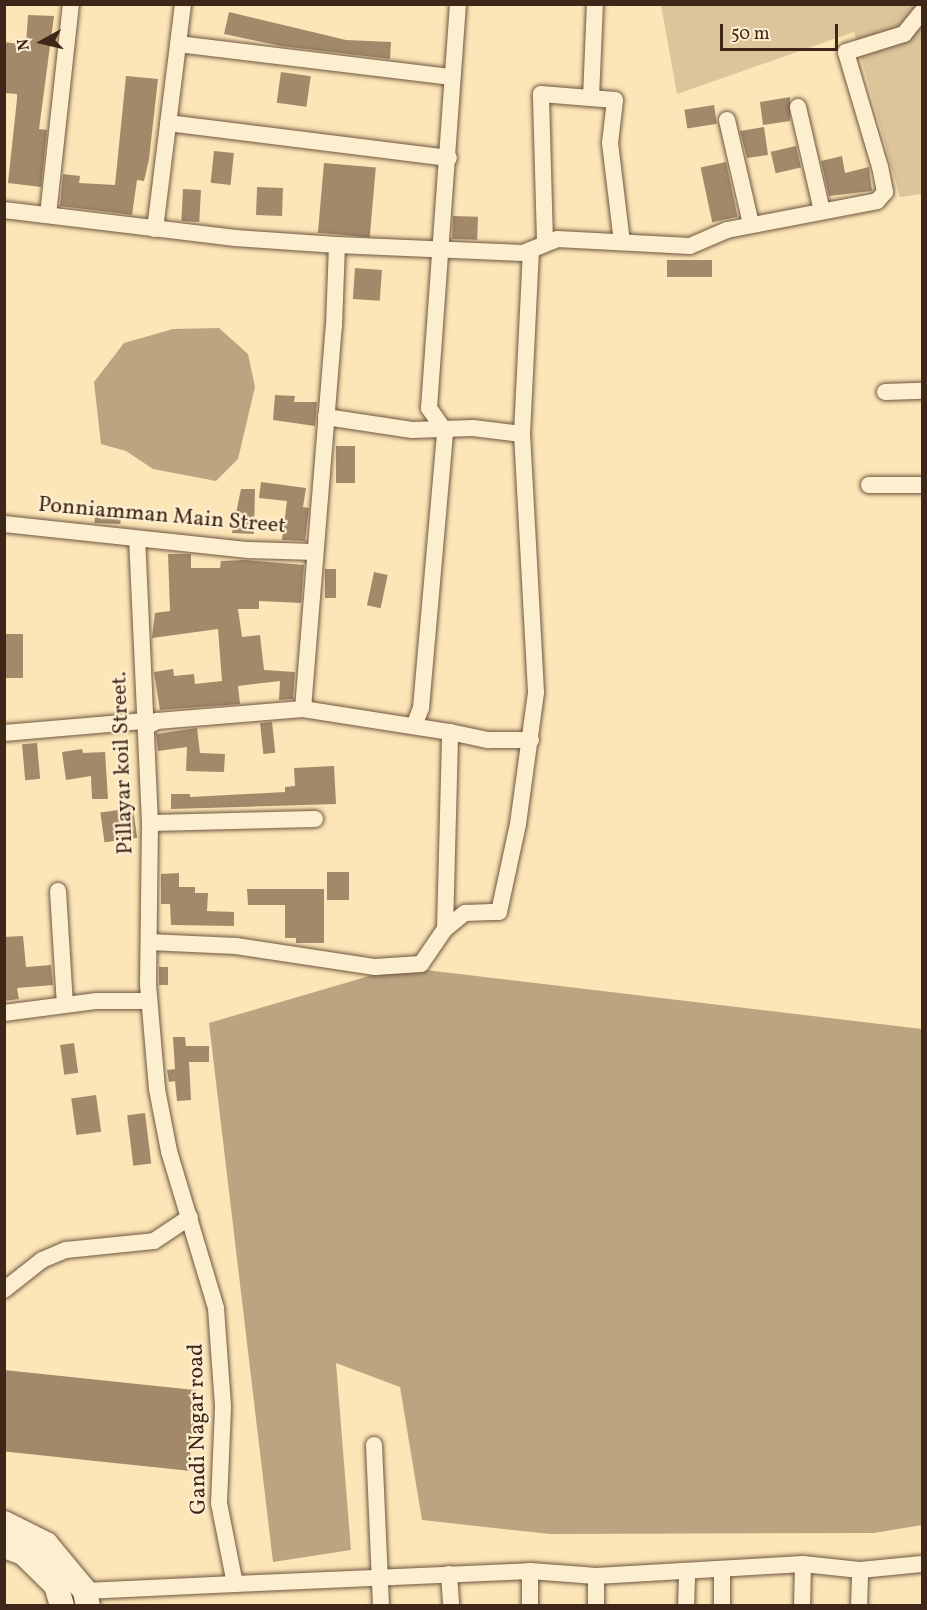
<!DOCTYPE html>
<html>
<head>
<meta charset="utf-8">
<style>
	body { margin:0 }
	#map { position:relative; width:927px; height:1610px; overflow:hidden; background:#fce5b6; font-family:Vollkorn,serif }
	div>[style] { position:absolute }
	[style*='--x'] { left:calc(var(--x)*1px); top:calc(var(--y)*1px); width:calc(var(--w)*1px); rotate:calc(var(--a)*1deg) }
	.green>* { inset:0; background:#dcc59b }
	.water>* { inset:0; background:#bba480 }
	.building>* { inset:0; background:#a1896a; transform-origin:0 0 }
	.roads { filter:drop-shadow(0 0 2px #6e5640) drop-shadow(0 0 2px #6e5640) }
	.street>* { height:16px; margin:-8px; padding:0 8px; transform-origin:8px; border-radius:8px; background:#fdeed0 }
	.secondary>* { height:24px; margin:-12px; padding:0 12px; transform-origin:12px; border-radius:12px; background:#fdeed0 }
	span { translate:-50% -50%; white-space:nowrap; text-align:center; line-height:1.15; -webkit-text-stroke:4.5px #fdeed0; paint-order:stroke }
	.street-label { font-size:22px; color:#3e2618 }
	.frame { position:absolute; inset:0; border:6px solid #3e2618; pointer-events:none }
	.north { position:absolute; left:12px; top:12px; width:60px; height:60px; -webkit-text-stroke:4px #fdeed0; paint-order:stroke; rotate:262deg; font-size:16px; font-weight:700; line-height:24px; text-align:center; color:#3e2618 }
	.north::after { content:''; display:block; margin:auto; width:21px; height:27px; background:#3e2618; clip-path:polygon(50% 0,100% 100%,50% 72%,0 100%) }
	.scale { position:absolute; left:720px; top:24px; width:118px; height:27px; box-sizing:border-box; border:3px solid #3e2618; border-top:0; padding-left:8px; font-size:18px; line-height:21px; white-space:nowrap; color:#3e2618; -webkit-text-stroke:4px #fdeed0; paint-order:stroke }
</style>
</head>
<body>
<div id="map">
	<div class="green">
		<div style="clip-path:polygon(661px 5px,922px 5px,922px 194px,900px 197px,854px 32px,677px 94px)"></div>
	</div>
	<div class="water">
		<div style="clip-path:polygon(219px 328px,248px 354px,255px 387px,238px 459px,216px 481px,153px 469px,126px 451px,101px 444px,94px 382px,124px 343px,173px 329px)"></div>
		<div style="clip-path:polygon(400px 967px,922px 1029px,922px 1525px,874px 1533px,550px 1534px,422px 1520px,400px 1387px,336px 1363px,351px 1550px,273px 1562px,209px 1023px)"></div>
	</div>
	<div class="building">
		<div style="clip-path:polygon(229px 12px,346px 40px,391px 42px,390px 59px,281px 46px,224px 34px)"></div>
		<div style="clip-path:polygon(28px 15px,54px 16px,39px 129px,47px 130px,41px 187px,8px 183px,17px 99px,17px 94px,4px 93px,4px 42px,26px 45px)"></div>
		<div style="left:281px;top:72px;width:30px;height:31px;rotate:8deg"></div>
		<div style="clip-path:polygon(126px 76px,158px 79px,149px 159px,144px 181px,137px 180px,132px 215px,60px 206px,63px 174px,80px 176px,79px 183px,115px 185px)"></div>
		<div style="clip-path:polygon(790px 97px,790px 121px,763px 125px,760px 102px)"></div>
		<div style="left:714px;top:105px;width:19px;height:30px;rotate:81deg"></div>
		<div style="clip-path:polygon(764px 127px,768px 155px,747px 158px,740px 131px)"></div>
		<div style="left:796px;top:146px;width:22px;height:26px;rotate:77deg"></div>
		<div style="left:214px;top:151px;width:20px;height:32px;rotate:6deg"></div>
		<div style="clip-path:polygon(842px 156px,845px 173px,869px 167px,872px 191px,829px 196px,821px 161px)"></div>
		<div style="left:726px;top:162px;width:56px;height:26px;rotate:78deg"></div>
		<div style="left:324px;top:163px;width:52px;height:70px;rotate:5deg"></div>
		<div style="left:257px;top:187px;width:26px;height:28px;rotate:2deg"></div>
		<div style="left:183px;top:189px;width:18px;height:32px;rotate:3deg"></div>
		<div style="left:453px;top:216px;width:25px;height:23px;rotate:2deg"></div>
		<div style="left:712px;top:260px;width:17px;height:45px;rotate:90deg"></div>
		<div style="left:355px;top:268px;width:27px;height:31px;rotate:4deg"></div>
		<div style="clip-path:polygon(275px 395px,295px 396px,294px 402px,317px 402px,315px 426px,273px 420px)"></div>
		<div style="left:336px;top:446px;width:19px;height:37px"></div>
		<div style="clip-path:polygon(261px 482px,306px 488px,303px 507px,309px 508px,305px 541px,282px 540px,287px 501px,259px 498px)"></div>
		<div style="clip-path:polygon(241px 489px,255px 489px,254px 534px,232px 533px)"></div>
		<div style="left:95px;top:508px;width:26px;height:15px;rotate:2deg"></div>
		<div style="clip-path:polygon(168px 554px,191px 554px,191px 568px,220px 568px,221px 561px,245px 560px,304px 565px,301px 603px,259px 601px,259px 609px,238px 609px,242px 637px,260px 635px,264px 670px,295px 672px,293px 699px,279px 700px,280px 681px,238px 686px,240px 704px,160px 710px,154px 672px,173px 669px,174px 676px,194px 674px,195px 684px,222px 681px,218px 629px,152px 638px,155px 613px,170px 611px)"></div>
		<div style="left:325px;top:569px;width:11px;height:29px"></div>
		<div style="left:374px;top:572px;width:14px;height:34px;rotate:12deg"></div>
		<div style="left:4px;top:634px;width:19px;height:44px"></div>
		<div style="left:272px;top:722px;width:31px;height:12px;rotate:84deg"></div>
		<div style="clip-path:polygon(197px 728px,200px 753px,225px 754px,224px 772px,186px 771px,187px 747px,158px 751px,156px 734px)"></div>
		<div style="left:37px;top:743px;width:36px;height:15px;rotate:85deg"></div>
		<div style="clip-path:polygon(82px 749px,83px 753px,105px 752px,108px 799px,92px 799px,91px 776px,66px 780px,62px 752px)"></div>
		<div style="clip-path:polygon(334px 766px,336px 804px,171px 809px,171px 794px,190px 794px,190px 797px,285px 792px,285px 787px,295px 786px,294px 768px)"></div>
		<div style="left:133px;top:808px;width:30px;height:33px;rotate:82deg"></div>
		<div style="left:327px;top:872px;width:22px;height:28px"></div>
		<div style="clip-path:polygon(179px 873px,179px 887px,195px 887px,195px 893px,208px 893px,207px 911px,234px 912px,234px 926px,171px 925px,170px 904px,161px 904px,161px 874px)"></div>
		<div style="clip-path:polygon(247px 889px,324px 889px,324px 943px,296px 943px,296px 938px,285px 938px,285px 905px,248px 905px)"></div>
		<div style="clip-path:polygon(23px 936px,26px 967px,51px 965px,53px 985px,17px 988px,19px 999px,4px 1001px,4px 937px)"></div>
		<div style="left:159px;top:967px;width:9px;height:18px"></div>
		<div style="clip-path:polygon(173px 1037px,185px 1037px,186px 1046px,209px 1046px,209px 1062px,189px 1062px,191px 1100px,177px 1101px,175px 1081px,169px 1082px,167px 1070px,175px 1069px)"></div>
		<div style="left:74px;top:1043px;width:30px;height:14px;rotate:82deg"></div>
		<div style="left:96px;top:1095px;width:37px;height:25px;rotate:82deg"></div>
		<div style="left:145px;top:1113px;width:51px;height:18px;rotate:83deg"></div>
		<div style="left:4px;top:1370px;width:194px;height:81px;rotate:6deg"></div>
	</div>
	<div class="roads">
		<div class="street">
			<div style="--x:178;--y:44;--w:276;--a:6.9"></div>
			<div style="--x:591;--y:98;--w:94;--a:-87.6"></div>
			<div style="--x:798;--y:107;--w:107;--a:77"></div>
			<div style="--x:727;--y:120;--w:107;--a:77"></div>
			<div style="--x:168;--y:123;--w:283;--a:7.1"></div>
			<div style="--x:4;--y:210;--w:233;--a:6.9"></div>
			<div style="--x:235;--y:238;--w:102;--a:3.9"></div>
			<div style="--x:48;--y:215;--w:212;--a:-83.8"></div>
			<div style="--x:155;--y:229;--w:227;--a:-82.9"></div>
			<div style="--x:545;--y:241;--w:147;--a:-91.6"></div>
			<div style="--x:541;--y:94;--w:74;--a:4.6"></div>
			<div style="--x:615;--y:100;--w:43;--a:96.6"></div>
			<div style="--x:610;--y:143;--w:100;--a:83.1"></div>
			<div style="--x:885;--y:392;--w:37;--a:-2"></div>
			<div style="--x:326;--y:417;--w:87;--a:8.6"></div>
			<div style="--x:412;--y:430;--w:61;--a:-1.9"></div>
			<div style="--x:473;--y:428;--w:49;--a:7"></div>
			<div style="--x:522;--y:434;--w:184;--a:-87.2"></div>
			<div style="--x:869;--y:485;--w:53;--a:0"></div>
			<div style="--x:4;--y:524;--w:246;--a:6.1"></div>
			<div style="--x:249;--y:550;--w:66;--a:1.7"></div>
			<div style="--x:303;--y:709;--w:384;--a:-85.4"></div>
			<div style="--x:334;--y:326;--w:81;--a:-87.9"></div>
			<div style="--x:337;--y:245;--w:186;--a:2.5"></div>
			<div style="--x:523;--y:253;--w:37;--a:-22"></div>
			<div style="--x:557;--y:239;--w:133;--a:3"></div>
			<div style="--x:690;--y:246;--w:40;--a:-23.4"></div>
			<div style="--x:727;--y:230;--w:153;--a:-10.9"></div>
			<div style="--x:877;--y:201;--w:12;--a:-48"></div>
			<div style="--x:885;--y:192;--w:25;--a:-101"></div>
			<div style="--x:880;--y:167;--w:120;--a:-106.5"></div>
			<div style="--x:846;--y:52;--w:61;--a:-17.2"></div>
			<div style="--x:904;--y:34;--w:28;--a:-51"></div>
			<div style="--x:414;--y:726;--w:19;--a:-69"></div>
			<div style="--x:421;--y:708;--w:278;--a:-85"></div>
			<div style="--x:445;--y:431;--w:28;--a:-125"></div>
			<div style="--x:429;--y:408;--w:405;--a:-85.9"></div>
			<div style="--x:146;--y:727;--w:13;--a:-29"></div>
			<div style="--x:157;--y:721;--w:146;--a:-4.7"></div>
			<div style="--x:303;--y:709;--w:149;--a:8.9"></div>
			<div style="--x:4;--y:733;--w:142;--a:-4.9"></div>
			<div style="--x:150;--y:823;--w:165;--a:-1.4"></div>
			<div style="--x:58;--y:891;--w:113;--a:86.5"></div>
			<div style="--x:445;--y:929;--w:26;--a:-39"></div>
			<div style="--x:465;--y:913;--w:34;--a:-2"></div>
			<div style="--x:499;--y:912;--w:90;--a:-77.8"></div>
			<div style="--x:518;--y:824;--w:133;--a:-82.2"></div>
			<div style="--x:536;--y:692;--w:258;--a:-93.1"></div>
			<div style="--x:149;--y:942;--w:87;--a:2.6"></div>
			<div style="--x:236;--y:946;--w:141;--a:8.6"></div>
			<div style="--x:375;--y:967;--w:46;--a:-3.7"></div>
			<div style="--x:421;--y:964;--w:42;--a:-55.6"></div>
			<div style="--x:445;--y:929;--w:197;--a:-88.5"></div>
			<div style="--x:450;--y:732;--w:40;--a:12"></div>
			<div style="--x:489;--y:740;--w:42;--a:0"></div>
			<div style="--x:4;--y:1013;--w:94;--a:-7.4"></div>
			<div style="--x:97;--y:1001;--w:52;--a:0"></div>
			<div style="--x:4;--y:1290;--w:48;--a:-38.3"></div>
			<div style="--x:42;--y:1260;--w:26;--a:-23"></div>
			<div style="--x:66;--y:1250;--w:88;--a:-5.8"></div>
			<div style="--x:154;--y:1241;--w:43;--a:-33.7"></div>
			<div style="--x:374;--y:1445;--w:161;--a:87.5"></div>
			<div style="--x:449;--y:1574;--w:32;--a:86"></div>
			<div style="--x:596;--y:1576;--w:30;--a:90"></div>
			<div style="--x:235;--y:1584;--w:295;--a:-2.5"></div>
			<div style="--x:530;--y:1571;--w:66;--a:4.3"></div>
			<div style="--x:596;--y:1576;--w:207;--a:-3.3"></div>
			<div style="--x:803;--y:1564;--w:57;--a:6"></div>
			<div style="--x:860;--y:1570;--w:62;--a:-5.5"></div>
			<div style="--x:85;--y:1591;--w:150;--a:-2.7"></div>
			<div style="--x:235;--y:1584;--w:83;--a:-101.2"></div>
			<div style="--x:219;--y:1503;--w:97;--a:-87.6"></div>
			<div style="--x:223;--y:1406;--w:98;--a:-94.1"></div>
			<div style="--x:216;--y:1308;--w:164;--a:-106.7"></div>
			<div style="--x:169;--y:1151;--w:63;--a:-101"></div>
			<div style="--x:157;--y:1089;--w:104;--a:-94.9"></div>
			<div style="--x:148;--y:985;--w:162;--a:-89.3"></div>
			<div style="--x:150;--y:823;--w:284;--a:-92.6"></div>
			<div style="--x:530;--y:1606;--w:35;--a:-90"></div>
			<div style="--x:686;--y:1606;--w:34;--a:-88"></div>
			<div style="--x:722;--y:1606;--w:36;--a:-90"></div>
			<div style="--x:802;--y:1606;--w:42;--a:-88.6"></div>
			<div style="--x:859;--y:1606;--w:36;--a:-88"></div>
		</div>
		<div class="secondary">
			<div style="--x:4;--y:1523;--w:47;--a:26.6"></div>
			<div style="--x:46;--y:1544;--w:61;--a:50.3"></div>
			<div style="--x:85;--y:1591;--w:15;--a:79"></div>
			<div style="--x:4;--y:1546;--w:20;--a:20"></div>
			<div style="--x:23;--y:1553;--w:46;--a:44.1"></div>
			<div style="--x:56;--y:1585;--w:22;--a:74"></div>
		</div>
	</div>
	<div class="street-label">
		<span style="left:162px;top:516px;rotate:5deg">Ponniamman Main Street</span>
		<span style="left:123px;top:763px;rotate:-92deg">Pillayar koil Street.</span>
		<span style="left:198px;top:1429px;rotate:-91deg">Gandi Nagar road</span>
	</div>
	<div class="frame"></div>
	<div class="north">N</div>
	<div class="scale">50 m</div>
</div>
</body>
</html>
